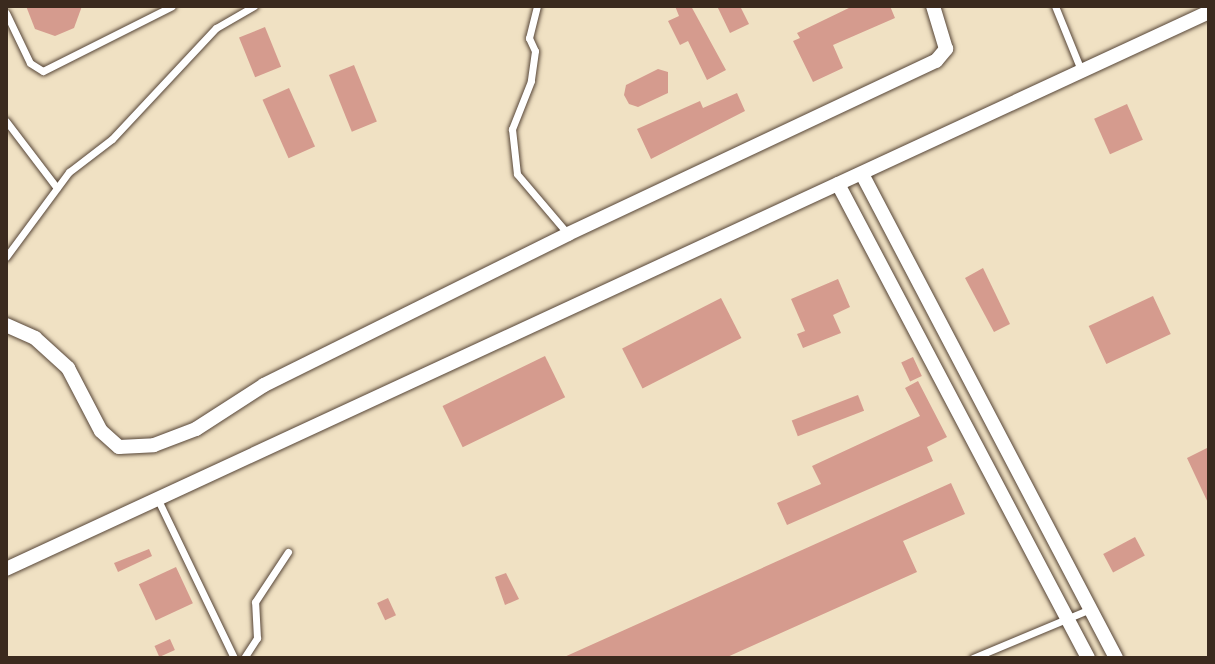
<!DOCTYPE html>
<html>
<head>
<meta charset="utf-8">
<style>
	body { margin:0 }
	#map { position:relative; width:1215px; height:664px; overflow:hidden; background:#f0e1c3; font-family:"EB Garamond",serif }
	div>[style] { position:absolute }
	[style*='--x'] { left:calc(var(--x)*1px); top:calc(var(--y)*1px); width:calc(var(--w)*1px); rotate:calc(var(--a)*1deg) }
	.building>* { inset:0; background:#d59b8e; transform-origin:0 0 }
	.roads { filter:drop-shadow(0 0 2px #564537) drop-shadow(0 0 2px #564537) }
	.lane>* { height:7px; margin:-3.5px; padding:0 3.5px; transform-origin:3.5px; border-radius:3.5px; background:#fff }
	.street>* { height:14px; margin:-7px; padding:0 7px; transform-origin:7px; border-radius:7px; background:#fff }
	span { translate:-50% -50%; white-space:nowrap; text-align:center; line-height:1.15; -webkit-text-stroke:6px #fbf7ec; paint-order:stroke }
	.frame { position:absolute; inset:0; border:8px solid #3b2a1e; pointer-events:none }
</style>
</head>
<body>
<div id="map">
	<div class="building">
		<div style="clip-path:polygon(26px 6px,82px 6px,74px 28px,55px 36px,35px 29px)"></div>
		<div style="clip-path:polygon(675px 6px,691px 6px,726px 70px,707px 80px,688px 41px,680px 45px,668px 21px,679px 16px)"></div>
		<div style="clip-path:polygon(717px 6px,740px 6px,749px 24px,730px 33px)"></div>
		<div style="clip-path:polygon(853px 6px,890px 6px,895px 18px,833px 45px,843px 68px,813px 82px,793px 41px,800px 38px,797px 33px)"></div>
		<div style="left:265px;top:27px;width:43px;height:28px;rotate:68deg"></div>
		<div style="left:354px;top:65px;width:61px;height:27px;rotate:68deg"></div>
		<div style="clip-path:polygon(658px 69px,668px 72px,668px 93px,638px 107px,629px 104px,624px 95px,626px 85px)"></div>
		<div style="left:289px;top:88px;width:64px;height:29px;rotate:66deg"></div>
		<div style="clip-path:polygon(737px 93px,745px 111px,651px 159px,637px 129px,700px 101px,703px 108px)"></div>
		<div style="left:1127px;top:104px;width:39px;height:36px;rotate:66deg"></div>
		<div style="clip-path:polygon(983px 268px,1010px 324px,994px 332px,965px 278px)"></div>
		<div style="clip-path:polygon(838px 279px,850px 307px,833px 315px,841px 333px,803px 348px,797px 334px,805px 331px,791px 299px)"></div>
		<div style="left:1153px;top:296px;width:42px;height:71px;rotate:65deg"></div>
		<div style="left:721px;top:298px;width:45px;height:111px;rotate:63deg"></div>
		<div style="left:545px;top:356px;width:46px;height:114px;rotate:64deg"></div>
		<div style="left:913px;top:357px;width:21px;height:13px;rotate:65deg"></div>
		<div style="clip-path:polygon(918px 381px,947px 437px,927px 447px,933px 461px,787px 525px,777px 503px,821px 484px,812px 466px,920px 416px,905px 388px)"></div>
		<div style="left:858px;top:395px;width:17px;height:71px;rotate:69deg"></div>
		<div style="clip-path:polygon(1209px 447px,1209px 505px,1187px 458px)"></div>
		<div style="clip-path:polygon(951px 483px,965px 514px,903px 541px,917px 572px,725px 658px,562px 658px)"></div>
		<div style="left:1135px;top:537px;width:21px;height:36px;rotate:62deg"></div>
		<div style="clip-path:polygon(149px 549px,152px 556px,118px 572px,114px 563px)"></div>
		<div style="left:176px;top:567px;width:40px;height:41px;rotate:65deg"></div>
		<div style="clip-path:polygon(506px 573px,519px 599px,505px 605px,495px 577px)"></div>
		<div style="left:388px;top:598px;width:19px;height:12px;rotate:65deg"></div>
		<div style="left:170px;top:639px;width:12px;height:17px;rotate:66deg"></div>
	</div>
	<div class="roads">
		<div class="lane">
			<div style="--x:537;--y:6;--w:33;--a:104"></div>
			<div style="--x:529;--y:38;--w:14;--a:65"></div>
			<div style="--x:535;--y:51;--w:30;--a:98"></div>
			<div style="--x:531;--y:81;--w:52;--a:111.6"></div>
			<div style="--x:512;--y:129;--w:45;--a:83.7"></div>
			<div style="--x:517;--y:174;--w:79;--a:49.6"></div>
			<div style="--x:1055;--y:6;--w:69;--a:67.9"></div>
			<div style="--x:6;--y:13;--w:55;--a:64.4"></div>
			<div style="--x:30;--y:63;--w:15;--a:32"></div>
			<div style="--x:43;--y:71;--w:144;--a:-26.7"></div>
			<div style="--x:6;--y:121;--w:84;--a:52.7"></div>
			<div style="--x:6;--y:257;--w:106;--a:-53.5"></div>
			<div style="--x:69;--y:172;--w:54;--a:-37.5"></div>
			<div style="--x:112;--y:139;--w:152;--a:-46.9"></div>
			<div style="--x:216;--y:28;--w:44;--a:-30.1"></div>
			<div style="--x:159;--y:502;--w:173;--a:64.3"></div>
			<div style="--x:244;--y:658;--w:24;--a:-57"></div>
			<div style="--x:257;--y:638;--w:36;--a:-93"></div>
			<div style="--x:255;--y:602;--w:60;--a:-56.6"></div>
			<div style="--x:973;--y:658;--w:127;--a:-22.7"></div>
		</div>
		<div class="street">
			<div style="--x:862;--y:174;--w:547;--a:62.31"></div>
			<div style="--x:838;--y:184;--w:536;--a:62.19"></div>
			<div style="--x:6;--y:325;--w:32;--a:24"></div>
			<div style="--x:35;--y:338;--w:45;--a:42.3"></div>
			<div style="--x:68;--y:368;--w:71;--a:62.4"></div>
			<div style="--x:101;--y:431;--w:24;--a:42"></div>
			<div style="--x:119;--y:447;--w:35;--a:-3"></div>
			<div style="--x:154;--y:445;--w:45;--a:-20.9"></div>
			<div style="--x:196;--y:429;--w:81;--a:-32.9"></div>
			<div style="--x:264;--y:385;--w:339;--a:-26.4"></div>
			<div style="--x:568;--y:234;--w:407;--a:-25.2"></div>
			<div style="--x:936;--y:61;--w:16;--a:-50"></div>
			<div style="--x:946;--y:49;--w:45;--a:-106.8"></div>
			<div style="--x:6;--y:569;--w:1326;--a:-24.84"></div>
		</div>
	</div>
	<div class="frame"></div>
</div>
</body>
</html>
